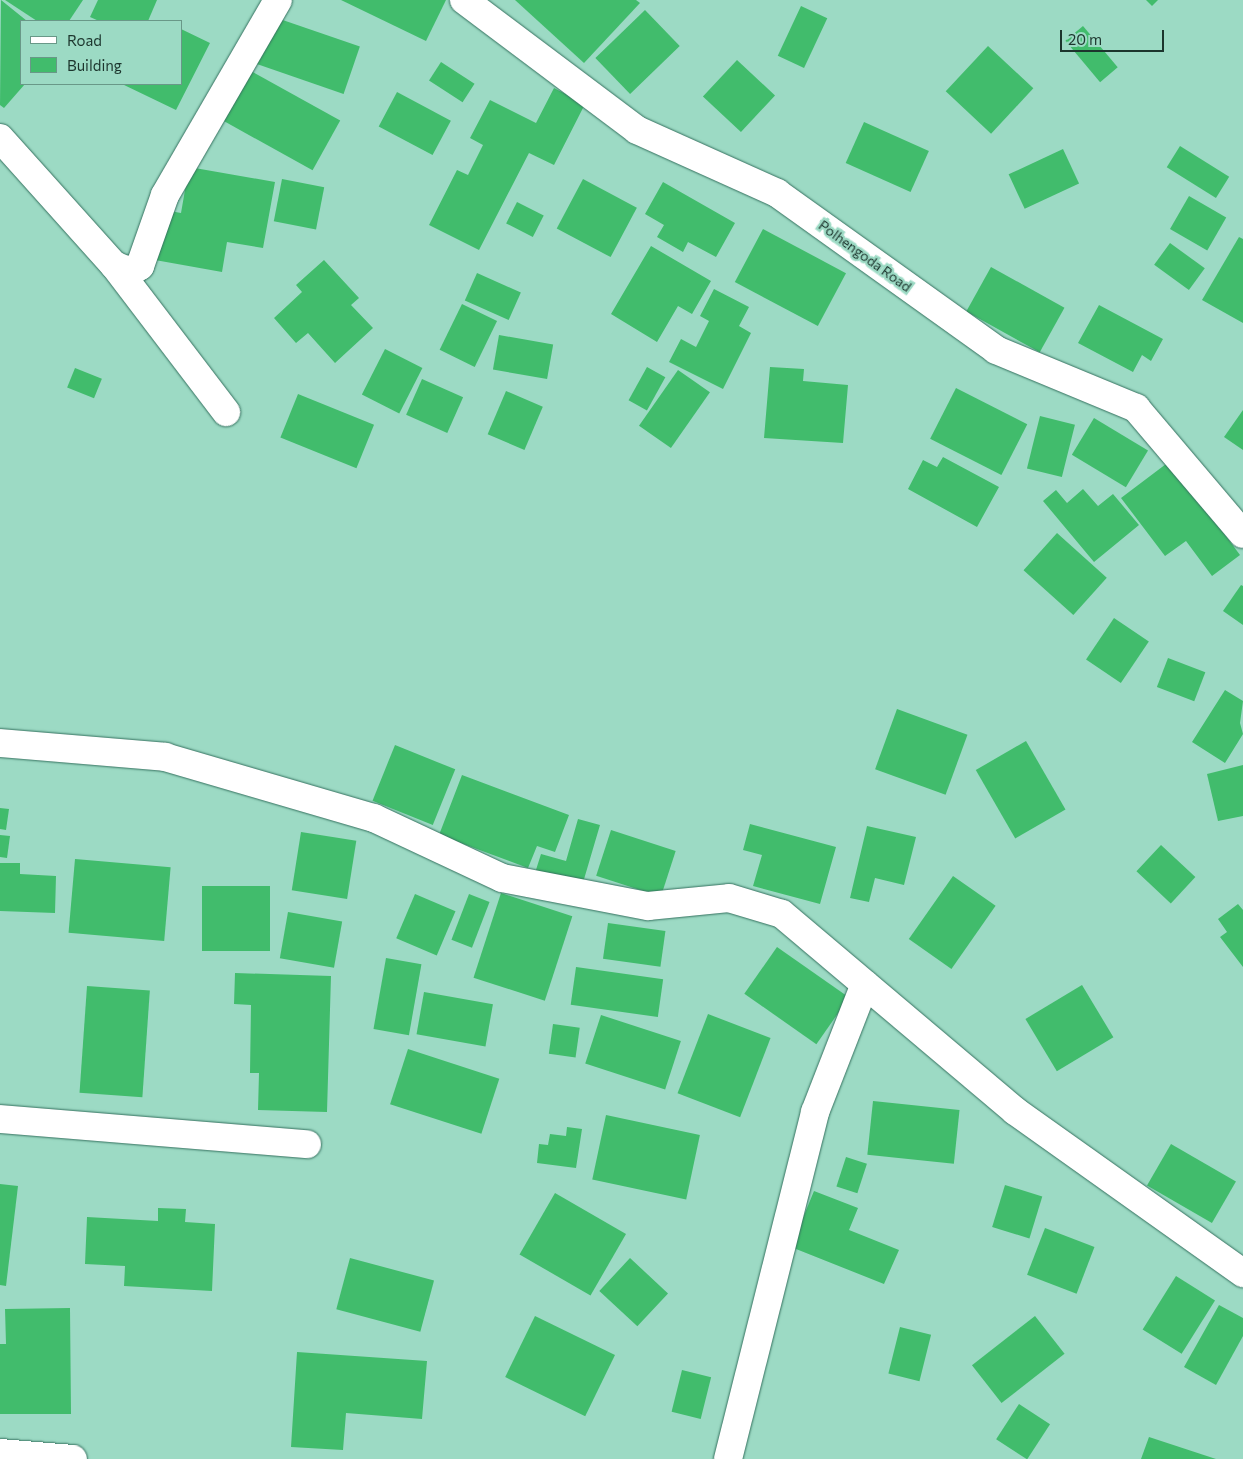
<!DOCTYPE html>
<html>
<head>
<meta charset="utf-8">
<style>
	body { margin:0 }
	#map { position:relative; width:1243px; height:1459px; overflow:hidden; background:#9cdac4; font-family:Commissioner,sans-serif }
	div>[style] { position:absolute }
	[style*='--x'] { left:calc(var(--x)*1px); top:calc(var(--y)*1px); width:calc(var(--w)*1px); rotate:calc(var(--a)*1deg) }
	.building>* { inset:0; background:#41bc6c; transform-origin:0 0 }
	.roads { filter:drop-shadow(0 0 1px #35715f) drop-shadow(0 0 1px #35715f) }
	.street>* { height:28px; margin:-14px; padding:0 14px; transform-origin:14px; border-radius:14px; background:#fff }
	span { translate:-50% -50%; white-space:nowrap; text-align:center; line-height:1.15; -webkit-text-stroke:5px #9cdac4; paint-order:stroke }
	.street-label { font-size:14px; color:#1c352d }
	.legend { position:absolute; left:20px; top:20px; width:162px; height:65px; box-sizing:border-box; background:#9cdac4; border:1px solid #699888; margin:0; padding:6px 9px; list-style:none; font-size:15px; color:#1c352d }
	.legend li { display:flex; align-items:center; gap:10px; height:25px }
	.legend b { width:25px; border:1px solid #699888 }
	.scale { position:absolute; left:1060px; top:30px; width:104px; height:22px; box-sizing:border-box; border:2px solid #1c352d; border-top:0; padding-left:6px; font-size:15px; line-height:18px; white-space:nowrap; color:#1c352d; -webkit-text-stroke:4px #9cdac4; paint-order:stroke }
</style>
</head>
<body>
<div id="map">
	<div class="building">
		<div style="clip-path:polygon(1px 0,27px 21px,21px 21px,21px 84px,25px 84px,4px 108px,0 105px)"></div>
		<div style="clip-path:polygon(5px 0,83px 0,69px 21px,37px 21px)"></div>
		<div style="clip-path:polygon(98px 0,157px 0,148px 21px,99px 21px,90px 17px)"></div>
		<div style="clip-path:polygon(341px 0,446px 0,426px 41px)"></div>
		<div style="clip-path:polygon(515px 0,636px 0,640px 3px,584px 63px)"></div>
		<div style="clip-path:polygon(1146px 0,1158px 0,1152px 6px)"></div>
		<div style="left:801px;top:6px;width:29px;height:55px;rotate:25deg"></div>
		<div style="left:645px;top:10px;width:50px;height:69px;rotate:46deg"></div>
		<div style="left:271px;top:16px;width:94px;height:50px;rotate:19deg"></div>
		<div style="left:1083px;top:26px;width:54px;height:23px;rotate:50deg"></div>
		<div style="clip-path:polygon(181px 29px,210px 43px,176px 110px,122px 84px,181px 84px)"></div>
		<div style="left:988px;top:46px;width:62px;height:62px;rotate:43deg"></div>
		<div style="left:737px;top:60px;width:52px;height:50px;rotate:43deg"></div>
		<div style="left:441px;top:62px;width:40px;height:22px;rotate:33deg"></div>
		<div style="left:251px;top:71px;width:102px;height:57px;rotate:29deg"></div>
		<div style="clip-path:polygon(554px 88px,585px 104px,554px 165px,529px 153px,479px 250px,429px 225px,457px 170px,468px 175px,483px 145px,470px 138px,490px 100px,536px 123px)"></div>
		<div style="left:397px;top:92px;width:61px;height:39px;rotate:28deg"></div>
		<div style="left:864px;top:122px;width:71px;height:45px;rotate:24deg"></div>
		<div style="left:1180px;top:146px;width:58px;height:25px;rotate:32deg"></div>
		<div style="left:1063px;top:149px;width:38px;height:60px;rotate:65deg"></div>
		<div style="clip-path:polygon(189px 167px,275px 182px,263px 248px,227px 242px,222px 272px,155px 260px,164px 210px,181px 213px)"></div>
		<div style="left:282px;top:179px;width:43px;height:43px;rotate:11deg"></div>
		<div style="left:583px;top:179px;width:61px;height:56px;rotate:28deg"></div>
		<div style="clip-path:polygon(663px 182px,735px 223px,716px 257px,688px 242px,683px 252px,657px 237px,664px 225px,645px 214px)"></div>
		<div style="left:1189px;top:196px;width:43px;height:38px;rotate:30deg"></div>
		<div style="left:517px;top:202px;width:30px;height:24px;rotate:27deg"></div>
		<div style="left:763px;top:229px;width:94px;height:60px;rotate:28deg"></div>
		<div style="clip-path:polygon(1239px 237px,1243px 239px,1243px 323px,1202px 300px)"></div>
		<div style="left:1170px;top:243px;width:43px;height:27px;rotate:36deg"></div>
		<div style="clip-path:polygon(651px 246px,711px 281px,692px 314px,678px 306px,657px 342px,611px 314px)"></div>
		<div style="clip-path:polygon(324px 260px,359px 298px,351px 305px,373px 328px,335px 363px,308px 333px,296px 343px,274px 318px,302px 292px,296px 285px)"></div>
		<div style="left:991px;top:267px;width:84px;height:51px;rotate:29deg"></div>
		<div style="left:477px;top:273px;width:48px;height:30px;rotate:24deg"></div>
		<div style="clip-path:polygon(714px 289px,749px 307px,739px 326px,751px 333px,723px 389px,669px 362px,681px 339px,696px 347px,709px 321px,700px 316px)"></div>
		<div style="left:462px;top:304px;width:39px;height:51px;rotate:26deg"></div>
		<div style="clip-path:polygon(1099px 305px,1163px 339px,1151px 361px,1142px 355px,1133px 372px,1078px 343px)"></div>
		<div style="left:499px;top:335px;width:55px;height:35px;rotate:10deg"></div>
		<div style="left:385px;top:349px;width:42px;height:51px;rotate:27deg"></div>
		<div style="left:647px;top:367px;width:21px;height:38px;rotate:29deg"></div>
		<div style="clip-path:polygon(770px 367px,804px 369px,803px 381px,848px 385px,843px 443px,764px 438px)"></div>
		<div style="left:75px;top:368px;width:29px;height:21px;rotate:22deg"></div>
		<div style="left:678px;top:370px;width:39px;height:68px;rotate:35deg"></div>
		<div style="left:422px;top:379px;width:45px;height:39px;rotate:24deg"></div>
		<div style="left:956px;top:388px;width:80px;height:57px;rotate:27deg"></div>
		<div style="left:506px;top:391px;width:40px;height:47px;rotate:23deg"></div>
		<div style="left:298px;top:394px;width:82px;height:47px;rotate:22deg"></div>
		<div style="clip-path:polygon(1243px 410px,1243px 450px,1224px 437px)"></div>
		<div style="left:1040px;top:416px;width:36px;height:54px;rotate:14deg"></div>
		<div style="left:1094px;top:418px;width:63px;height:43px;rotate:31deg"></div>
		<div style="clip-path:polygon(943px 457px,999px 487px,977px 527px,908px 489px,923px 460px,937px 467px)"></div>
		<div style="clip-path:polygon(1170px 461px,1240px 555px,1212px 576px,1186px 541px,1165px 556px,1121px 498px)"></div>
		<div style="clip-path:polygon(1083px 489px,1098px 506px,1113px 494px,1139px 525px,1094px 562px,1043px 501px,1056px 490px,1067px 503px)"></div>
		<div style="left:1057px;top:533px;width:67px;height:50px;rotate:42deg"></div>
		<div style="clip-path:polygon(1241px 585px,1243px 586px,1243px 625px,1223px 611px)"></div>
		<div style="left:1114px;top:618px;width:42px;height:50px;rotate:34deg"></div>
		<div style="left:1168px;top:658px;width:40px;height:31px;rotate:21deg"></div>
		<div style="clip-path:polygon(1225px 690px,1243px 701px,1240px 723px,1243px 734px,1225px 763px,1192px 742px)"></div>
		<div style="left:897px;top:709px;width:75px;height:64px;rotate:20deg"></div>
		<div style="left:1026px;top:741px;width:79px;height:58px;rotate:60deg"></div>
		<div style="left:395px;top:745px;width:65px;height:60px;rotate:22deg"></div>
		<div style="clip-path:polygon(1243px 765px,1243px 816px,1218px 821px,1207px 774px)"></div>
		<div style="clip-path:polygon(462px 775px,569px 815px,555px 852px,537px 846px,528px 868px,439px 835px)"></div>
		<div style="clip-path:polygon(0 808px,9px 809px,6px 830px,0 829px)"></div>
		<div style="clip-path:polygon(578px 819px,600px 825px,582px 886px,535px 873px,541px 854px,566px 861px)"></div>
		<div style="clip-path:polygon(750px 824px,836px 847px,820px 904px,753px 886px,762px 855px,743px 850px)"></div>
		<div style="clip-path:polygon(867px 826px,916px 837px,904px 885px,875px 878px,869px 902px,850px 898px)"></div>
		<div style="left:611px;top:830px;width:68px;height:48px;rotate:18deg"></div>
		<div style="left:301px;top:832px;width:56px;height:59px;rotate:9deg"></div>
		<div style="clip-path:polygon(0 835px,10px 836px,7px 858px,0 857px)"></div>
		<div style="left:1161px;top:845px;width:47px;height:36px;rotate:43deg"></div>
		<div style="left:75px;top:859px;width:96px;height:74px;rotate:5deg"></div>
		<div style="clip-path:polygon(0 863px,20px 863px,20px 874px,56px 876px,55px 913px,0 911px)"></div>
		<div style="left:953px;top:876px;width:52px;height:77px;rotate:35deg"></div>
		<div style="left:202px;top:886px;width:68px;height:65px"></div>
		<div style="left:501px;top:893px;width:75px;height:89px;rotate:18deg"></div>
		<div style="left:415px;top:894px;width:44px;height:48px;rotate:23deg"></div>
		<div style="left:469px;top:894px;width:22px;height:49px;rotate:21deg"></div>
		<div style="clip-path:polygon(1238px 904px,1243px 910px,1243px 967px,1220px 937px,1227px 932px,1218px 919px)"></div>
		<div style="left:288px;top:912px;width:55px;height:47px;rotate:10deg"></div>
		<div style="left:608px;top:923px;width:58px;height:36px;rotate:8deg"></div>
		<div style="left:777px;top:947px;width:88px;height:57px;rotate:35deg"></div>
		<div style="left:386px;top:958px;width:36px;height:72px;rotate:10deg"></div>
		<div style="left:576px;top:967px;width:88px;height:38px;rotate:8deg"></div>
		<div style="clip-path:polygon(235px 973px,331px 976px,327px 1112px,258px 1110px,259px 1073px,250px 1073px,251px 1005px,234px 1004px)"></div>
		<div style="left:1082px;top:985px;width:61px;height:66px;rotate:59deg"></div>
		<div style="left:87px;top:986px;width:63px;height:107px;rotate:4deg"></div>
		<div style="left:424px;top:992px;width:70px;height:43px;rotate:10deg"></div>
		<div style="left:708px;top:1014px;width:67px;height:85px;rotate:21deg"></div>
		<div style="left:601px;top:1015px;width:84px;height:51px;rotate:18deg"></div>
		<div style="left:553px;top:1024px;width:27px;height:30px;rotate:8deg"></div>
		<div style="left:408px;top:1049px;width:96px;height:58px;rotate:18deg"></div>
		<div style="left:873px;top:1101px;width:87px;height:54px;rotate:6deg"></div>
		<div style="left:606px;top:1115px;width:96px;height:66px;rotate:12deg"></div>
		<div style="clip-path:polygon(567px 1127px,582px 1129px,576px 1168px,537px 1163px,539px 1144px,548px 1145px,550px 1134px,566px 1136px)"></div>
		<div style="left:1171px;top:1144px;width:75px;height:48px;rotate:30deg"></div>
		<div style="left:846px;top:1157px;width:22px;height:31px;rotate:18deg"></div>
		<div style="clip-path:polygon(0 1184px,18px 1186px,6px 1286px,0 1285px)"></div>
		<div style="left:1005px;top:1185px;width:39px;height:44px;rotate:17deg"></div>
		<div style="clip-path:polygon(814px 1191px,858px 1208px,849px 1230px,899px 1250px,884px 1284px,791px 1247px)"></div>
		<div style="left:555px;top:1193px;width:82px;height:71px;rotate:30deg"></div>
		<div style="clip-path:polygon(158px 1208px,186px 1209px,185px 1222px,215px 1224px,212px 1291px,124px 1286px,125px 1266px,85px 1264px,87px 1217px,158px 1221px)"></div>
		<div style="left:1045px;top:1228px;width:53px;height:50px;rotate:21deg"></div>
		<div style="left:350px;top:1258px;width:87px;height:53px;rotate:15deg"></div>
		<div style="left:630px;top:1258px;width:52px;height:45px;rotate:43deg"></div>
		<div style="left:1176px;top:1276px;width:46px;height:63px;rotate:32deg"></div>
		<div style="clip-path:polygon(1219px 1305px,1243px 1318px,1243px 1336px,1216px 1385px,1184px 1367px)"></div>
		<div style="clip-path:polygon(70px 1308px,71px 1414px,0 1414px,0 1344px,6px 1344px,5px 1309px)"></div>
		<div style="left:535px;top:1316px;width:89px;height:68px;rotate:26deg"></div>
		<div style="left:1035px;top:1316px;width:48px;height:80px;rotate:52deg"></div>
		<div style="left:900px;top:1327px;width:32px;height:48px;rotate:14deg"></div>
		<div style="clip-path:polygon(297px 1352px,427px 1361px,422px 1419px,346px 1413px,343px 1450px,291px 1447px)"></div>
		<div style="left:682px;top:1370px;width:30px;height:43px;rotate:14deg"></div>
		<div style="left:1019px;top:1404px;width:37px;height:42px;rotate:33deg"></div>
		<div style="clip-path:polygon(1149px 1437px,1216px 1459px,1141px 1459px)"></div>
	</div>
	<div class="roads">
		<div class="street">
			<div style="--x:464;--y:0;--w:216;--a:36.9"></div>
			<div style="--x:637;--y:130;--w:154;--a:24.2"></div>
			<div style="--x:777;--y:193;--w:269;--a:35.6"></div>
			<div style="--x:996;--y:350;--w:152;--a:22.5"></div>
			<div style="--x:1136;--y:408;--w:165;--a:49.7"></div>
			<div style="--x:0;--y:138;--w:171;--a:48.1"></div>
			<div style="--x:114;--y:265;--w:13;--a:23"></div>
			<div style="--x:126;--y:270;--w:9;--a:-6"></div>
			<div style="--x:135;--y:269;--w:6;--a:-31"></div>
			<div style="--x:140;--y:266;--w:75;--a:-70.6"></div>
			<div style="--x:165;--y:195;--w:225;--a:-59.9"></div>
			<div style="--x:114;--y:265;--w:185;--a:52.7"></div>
			<div style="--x:0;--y:743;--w:166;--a:4.8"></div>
			<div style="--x:165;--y:757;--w:218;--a:16.3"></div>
			<div style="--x:374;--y:818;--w:141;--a:25.1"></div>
			<div style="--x:502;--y:878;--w:149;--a:10.9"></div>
			<div style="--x:648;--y:906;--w:81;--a:-5.6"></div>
			<div style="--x:729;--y:898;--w:55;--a:16.8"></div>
			<div style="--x:782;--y:914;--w:305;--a:40.2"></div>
			<div style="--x:1015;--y:1111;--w:280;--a:35.4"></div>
			<div style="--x:0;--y:1119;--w:308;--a:4.7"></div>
			<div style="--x:0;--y:1453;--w:73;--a:4.7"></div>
			<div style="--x:728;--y:1459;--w:358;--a:-75.9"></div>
			<div style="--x:815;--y:1112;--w:137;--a:-68.7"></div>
		</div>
	</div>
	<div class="street-label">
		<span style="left:865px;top:256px;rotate:36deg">Polhengoda Road</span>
	</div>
	<ul class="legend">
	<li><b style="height:6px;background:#fff"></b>Road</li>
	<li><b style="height:14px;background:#41bc6c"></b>Building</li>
	</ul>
	<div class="scale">20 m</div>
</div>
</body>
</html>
